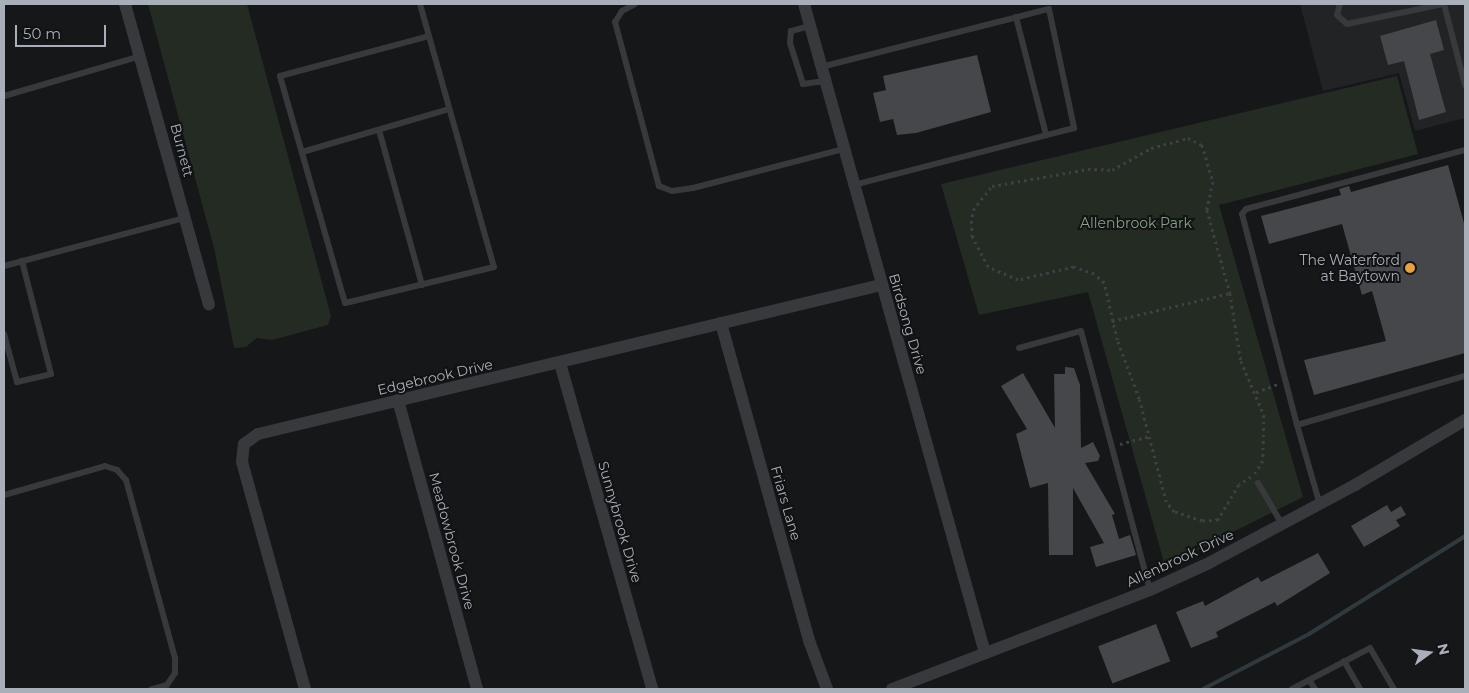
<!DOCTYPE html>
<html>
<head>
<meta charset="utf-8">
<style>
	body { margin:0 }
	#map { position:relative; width:1469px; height:693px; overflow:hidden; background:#161718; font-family:Montserrat,sans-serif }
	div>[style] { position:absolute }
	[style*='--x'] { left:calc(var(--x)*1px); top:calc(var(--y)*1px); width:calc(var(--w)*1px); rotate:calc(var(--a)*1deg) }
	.built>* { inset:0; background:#222325 }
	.green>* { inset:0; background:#232b23 }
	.stream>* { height:4px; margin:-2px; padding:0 2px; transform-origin:2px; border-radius:2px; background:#2f393e }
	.building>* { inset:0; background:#45474b; transform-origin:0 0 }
	.path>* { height:2.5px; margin-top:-1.25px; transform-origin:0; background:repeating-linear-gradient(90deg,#3e4044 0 2.5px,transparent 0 6.5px) }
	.service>* { height:6px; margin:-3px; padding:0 3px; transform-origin:3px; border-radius:3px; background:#38393d }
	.minor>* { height:12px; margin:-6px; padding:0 6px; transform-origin:6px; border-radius:6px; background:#38393d }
	.dots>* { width:14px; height:14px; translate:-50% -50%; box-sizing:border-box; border:2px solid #111213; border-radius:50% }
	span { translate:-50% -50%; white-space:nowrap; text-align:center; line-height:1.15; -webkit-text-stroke:4px #111213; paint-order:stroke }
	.street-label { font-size:14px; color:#a9afb8 }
	.park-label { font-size:14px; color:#82a281 }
	.poi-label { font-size:14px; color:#a9afb8 }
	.right { translate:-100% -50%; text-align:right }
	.frame { position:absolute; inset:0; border:5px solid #a9afb8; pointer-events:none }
	.north { position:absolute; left:1404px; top:628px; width:50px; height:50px; -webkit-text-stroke:4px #111213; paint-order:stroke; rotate:76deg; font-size:14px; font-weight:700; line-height:20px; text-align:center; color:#a9afb8 }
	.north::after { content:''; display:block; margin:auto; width:18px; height:22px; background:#a9afb8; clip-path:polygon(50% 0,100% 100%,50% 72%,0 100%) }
	.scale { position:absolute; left:15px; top:25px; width:91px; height:22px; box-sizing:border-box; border:2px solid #a9afb8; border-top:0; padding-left:6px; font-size:15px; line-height:18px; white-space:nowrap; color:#a9afb8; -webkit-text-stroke:4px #111213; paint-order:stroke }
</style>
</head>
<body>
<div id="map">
	<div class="built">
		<div style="clip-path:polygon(1300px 4px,1465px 4px,1465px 118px,1415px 131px,1399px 73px,1323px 91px)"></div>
	</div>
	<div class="green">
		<div style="clip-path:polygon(148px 4px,247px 4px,331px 316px,328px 325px,272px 340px,257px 338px,246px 347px,234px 348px,214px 248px)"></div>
		<div style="clip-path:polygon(1397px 76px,1418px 154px,1219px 205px,1303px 497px,1165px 566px,1088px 292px,979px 315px,941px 184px)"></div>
	</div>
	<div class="stream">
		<div style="--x:1203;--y:689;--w:119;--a:-27.4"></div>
		<div style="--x:1309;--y:634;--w:184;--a:-32.1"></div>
	</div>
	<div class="building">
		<div style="clip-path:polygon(1436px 20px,1444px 50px,1430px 54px,1446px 112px,1419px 120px,1404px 61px,1388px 65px,1380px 36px)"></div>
		<div style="clip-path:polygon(977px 55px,991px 112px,916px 133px,897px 135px,893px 119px,880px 122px,873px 93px,886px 90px,883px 76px)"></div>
		<div style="clip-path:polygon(1448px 165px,1465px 227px,1465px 353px,1314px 395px,1304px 360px,1386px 341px,1372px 291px,1362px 295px,1342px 224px,1269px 244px,1261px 216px,1341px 195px,1339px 189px,1349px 186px,1351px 192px)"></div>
		<div style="clip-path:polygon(1065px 367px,1074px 368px,1080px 385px,1081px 448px,1093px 442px,1100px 456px,1098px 461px,1085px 463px,1115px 514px,1112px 515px,1119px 539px,1130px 535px,1136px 555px,1096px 567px,1090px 547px,1104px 543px,1073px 488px,1073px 555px,1049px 555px,1048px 483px,1030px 488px,1016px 434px,1027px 429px,1001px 386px,1023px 373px,1055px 428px,1054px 374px,1065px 374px)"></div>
		<div style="clip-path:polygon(1387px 505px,1391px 512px,1401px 506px,1406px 515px,1396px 520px,1400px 526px,1364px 547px,1351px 526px)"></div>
		<div style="clip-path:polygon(1318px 553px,1330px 573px,1277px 606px,1275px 602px,1216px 632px,1218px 637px,1191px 648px,1176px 612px,1203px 601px,1205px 606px,1258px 577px,1261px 582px)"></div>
		<div style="left:1156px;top:624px;width:40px;height:62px;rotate:69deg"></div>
	</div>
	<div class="path">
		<div style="--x:1112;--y:321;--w:121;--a:-13.3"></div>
		<div style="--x:1256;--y:392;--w:23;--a:-20"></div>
		<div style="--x:1120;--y:444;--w:31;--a:-15"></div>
		<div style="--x:1251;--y:477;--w:14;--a:146"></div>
		<div style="--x:1239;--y:485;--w:41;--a:121"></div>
		<div style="--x:1218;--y:520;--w:16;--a:176"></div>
		<div style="--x:1202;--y:521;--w:29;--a:-162"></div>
		<div style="--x:1174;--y:512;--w:13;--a:-129"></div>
		<div style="--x:1166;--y:502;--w:106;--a:-104.7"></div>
		<div style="--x:1139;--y:399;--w:63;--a:-110.4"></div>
		<div style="--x:1117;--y:340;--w:58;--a:-102.8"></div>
		<div style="--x:1104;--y:283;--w:13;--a:-138"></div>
		<div style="--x:1094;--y:274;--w:21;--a:-161"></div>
		<div style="--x:1074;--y:267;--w:57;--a:166.9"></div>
		<div style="--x:1018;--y:280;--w:33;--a:-157"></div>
		<div style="--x:988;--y:267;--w:34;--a:-118"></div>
		<div style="--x:972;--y:237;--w:14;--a:-94"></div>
		<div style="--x:971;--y:223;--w:13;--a:-81"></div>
		<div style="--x:973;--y:210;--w:31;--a:-52"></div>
		<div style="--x:992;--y:186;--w:97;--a:-10"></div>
		<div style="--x:1088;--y:169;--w:24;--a:2"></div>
		<div style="--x:1112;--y:170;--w:45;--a:-29.4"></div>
		<div style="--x:1151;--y:148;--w:38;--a:-15"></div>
		<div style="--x:1188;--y:138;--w:16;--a:27"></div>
		<div style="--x:1202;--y:145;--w:39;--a:73"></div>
		<div style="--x:1213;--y:182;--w:29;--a:102"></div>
		<div style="--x:1207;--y:210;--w:86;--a:74.5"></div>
		<div style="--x:1230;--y:293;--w:69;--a:80.8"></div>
		<div style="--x:1241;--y:361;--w:59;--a:66.9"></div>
		<div style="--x:1264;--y:415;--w:46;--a:91.2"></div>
		<div style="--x:1263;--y:461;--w:15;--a:122"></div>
	</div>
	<div class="service">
		<div style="--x:420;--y:4;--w:273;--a:74.3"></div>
		<div style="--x:494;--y:267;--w:153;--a:166.4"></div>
		<div style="--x:345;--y:303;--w:236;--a:-106"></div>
		<div style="--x:280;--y:76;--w:154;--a:-15"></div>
		<div style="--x:635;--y:4;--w:15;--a:152"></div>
		<div style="--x:622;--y:11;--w:13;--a:122"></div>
		<div style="--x:615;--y:22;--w:170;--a:75"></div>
		<div style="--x:659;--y:186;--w:14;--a:21"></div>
		<div style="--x:672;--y:191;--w:21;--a:-8"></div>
		<div style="--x:693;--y:188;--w:156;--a:-14.5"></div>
		<div style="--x:1340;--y:4;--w:11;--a:105"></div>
		<div style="--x:1337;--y:15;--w:13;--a:42"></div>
		<div style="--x:1347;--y:24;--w:99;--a:-11.7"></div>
		<div style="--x:1444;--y:4;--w:84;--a:75.5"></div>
		<div style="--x:1016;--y:17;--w:122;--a:75.7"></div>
		<div style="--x:810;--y:26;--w:20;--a:165"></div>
		<div style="--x:791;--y:31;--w:12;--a:95"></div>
		<div style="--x:790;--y:43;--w:43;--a:72.4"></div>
		<div style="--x:803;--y:84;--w:22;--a:-8"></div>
		<div style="--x:821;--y:67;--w:235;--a:-14.3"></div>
		<div style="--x:1049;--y:9;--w:122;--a:78.1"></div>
		<div style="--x:1074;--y:128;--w:227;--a:165.5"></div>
		<div style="--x:4;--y:96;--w:143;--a:-16.3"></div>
		<div style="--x:379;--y:130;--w:161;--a:74.5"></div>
		<div style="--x:302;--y:152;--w:153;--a:-16.3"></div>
		<div style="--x:4;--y:266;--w:186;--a:-14.9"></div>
		<div style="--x:4;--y:334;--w:50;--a:74.8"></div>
		<div style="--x:17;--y:382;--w:35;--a:-13"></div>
		<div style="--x:51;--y:374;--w:117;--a:-104.4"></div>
		<div style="--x:1019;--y:348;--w:64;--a:-15.3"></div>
		<div style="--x:1081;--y:331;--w:268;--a:75.1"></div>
		<div style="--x:1297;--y:425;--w:218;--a:-104.6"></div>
		<div style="--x:1242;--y:214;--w:6;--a:-51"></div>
		<div style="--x:1246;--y:209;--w:227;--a:-15.1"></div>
		<div style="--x:1258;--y:483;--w:48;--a:59.7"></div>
		<div style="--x:4;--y:495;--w:105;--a:-16"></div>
		<div style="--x:105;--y:466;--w:13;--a:18"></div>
		<div style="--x:117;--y:470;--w:13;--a:48"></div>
		<div style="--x:126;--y:480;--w:185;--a:74.6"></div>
		<div style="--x:175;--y:658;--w:15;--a:90"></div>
		<div style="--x:175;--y:673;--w:14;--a:124"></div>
		<div style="--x:167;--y:685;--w:16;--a:165"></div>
		<div style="--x:1320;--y:505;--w:83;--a:-106"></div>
		<div style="--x:1297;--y:425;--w:175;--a:-16.3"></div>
		<div style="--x:1344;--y:661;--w:32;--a:60"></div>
		<div style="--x:1309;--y:680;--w:11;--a:56"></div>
		<div style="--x:1292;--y:689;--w:88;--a:-27.7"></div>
		<div style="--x:1370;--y:648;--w:48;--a:59.7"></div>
	</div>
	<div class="minor">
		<div style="--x:125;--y:4;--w:312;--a:74.4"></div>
		<div style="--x:804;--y:4;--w:674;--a:74.42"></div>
		<div style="--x:721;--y:323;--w:332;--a:74.5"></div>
		<div style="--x:810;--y:643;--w:49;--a:69.7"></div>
		<div style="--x:560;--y:363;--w:339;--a:74.2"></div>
		<div style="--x:398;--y:400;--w:300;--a:74.7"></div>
		<div style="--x:305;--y:689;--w:236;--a:-105.5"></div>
		<div style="--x:242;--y:462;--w:18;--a:-84"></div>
		<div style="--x:244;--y:444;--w:17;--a:-36"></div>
		<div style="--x:258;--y:434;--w:641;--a:-13.45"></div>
		<div style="--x:892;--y:689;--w:276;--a:-21"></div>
		<div style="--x:1150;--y:590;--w:65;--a:-24.6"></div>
		<div style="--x:1209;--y:563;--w:166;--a:-28.1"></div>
		<div style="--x:1355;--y:485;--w:128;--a:-30.6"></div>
	</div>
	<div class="dots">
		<div style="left:1410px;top:268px;background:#eaa03c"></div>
	</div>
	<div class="street-label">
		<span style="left:182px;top:150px;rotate:75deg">Burnett</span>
		<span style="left:908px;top:324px;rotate:74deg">Birdsong Drive</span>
		<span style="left:435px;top:377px;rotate:-13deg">Edgebrook Drive</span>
		<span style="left:786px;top:503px;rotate:74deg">Friars Lane</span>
		<span style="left:620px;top:522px;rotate:74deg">Sunnybrook Drive</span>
		<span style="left:452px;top:541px;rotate:75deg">Meadowbrook Drive</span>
		<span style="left:1180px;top:558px;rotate:-25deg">Allenbrook Drive</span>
	</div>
	<div class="park-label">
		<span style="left:1136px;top:223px">Allenbrook Park</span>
	</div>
	<div class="poi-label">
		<span class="right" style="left:1400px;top:268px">The Waterford<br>at Baytown</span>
	</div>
	<div class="frame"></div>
	<div class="north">N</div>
	<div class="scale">50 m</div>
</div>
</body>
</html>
